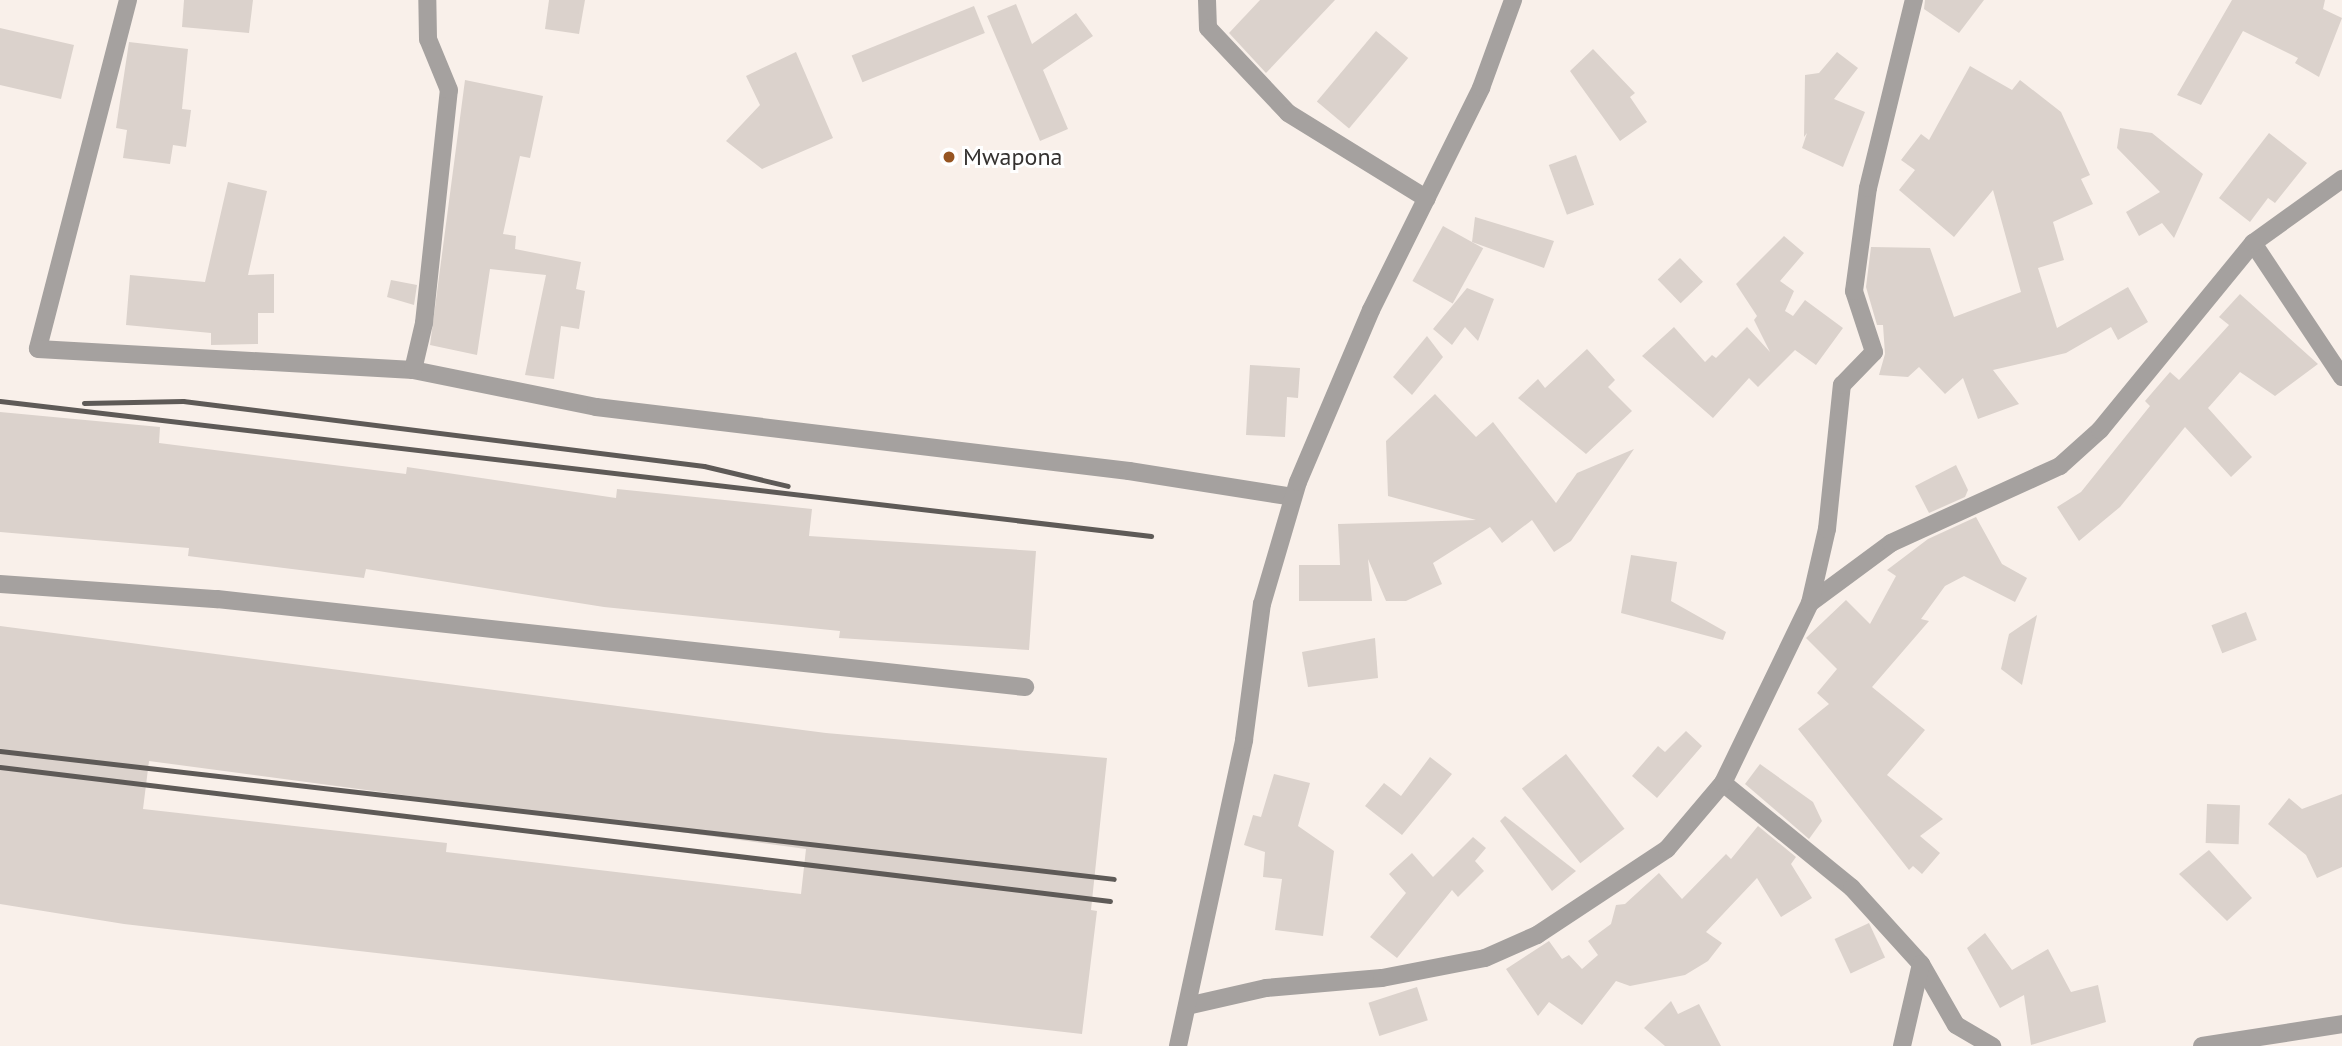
<!DOCTYPE html>
<html>
<head>
<meta charset="utf-8">
<style>
	body { margin:0 }
	#map { position:relative; width:2342px; height:1046px; overflow:hidden; background:#f9f0ea; font-family:"PT Sans",sans-serif }
	div>[style] { position:absolute }
	[style*='--x'] { left:calc(var(--x)*1px); top:calc(var(--y)*1px); width:calc(var(--w)*1px); rotate:calc(var(--a)*1deg) }
	.building>* { inset:0; background:#dbd2cc; transform-origin:0 0 }
	.minor>* { height:18px; margin:-9px; padding:0 9px; transform-origin:9px; border-radius:9px; background:#a5a19f }
	.rail>* { height:5px; margin:-2.5px; padding:0 2.5px; transform-origin:2.5px; border-radius:2.5px; background:#5e5a57 }
	.dots>* { width:19px; height:19px; translate:-50% -50%; box-sizing:border-box; border:4px solid #fff; border-radius:50% }
	span { translate:-50% -50%; white-space:nowrap; text-align:center; line-height:1.15; -webkit-text-stroke:6px #fff; paint-order:stroke }
	.poi-label { font-size:24px; color:#34312f }
	.left { translate:0 -50%; text-align:left }
</style>
</head>
<body>
<div id="map">
	<div class="building">
		<div style="clip-path:polygon(184px 0,253px 0,249px 33px,182px 27px)"></div>
		<div style="clip-path:polygon(549px 0,585px 0,579px 34px,545px 29px)"></div>
		<div style="clip-path:polygon(1260px 0,1335px 0,1266px 73px,1229px 33px)"></div>
		<div style="clip-path:polygon(1925px 0,1984px 0,1959px 33px,1924px 9px)"></div>
		<div style="clip-path:polygon(2232px 0,2325px 0,2323px 9px,2342px 18px,2319px 77px,2295px 63px,2298px 58px,2243px 31px,2201px 105px,2177px 95px)"></div>
		<div style="clip-path:polygon(1016px 4px,1032px 44px,1076px 13px,1093px 36px,1043px 70px,1068px 129px,1040px 141px,987px 16px)"></div>
		<div style="left:974px;top:6px;width:29px;height:132px;rotate:68deg"></div>
		<div style="clip-path:polygon(0 28px,74px 45px,61px 99px,0 85px)"></div>
		<div style="left:1376px;top:31px;width:42px;height:92px;rotate:40deg"></div>
		<div style="clip-path:polygon(129px 42px,188px 49px,182px 109px,191px 110px,186px 147px,173px 145px,170px 164px,123px 158px,127px 130px,116px 128px)"></div>
		<div style="clip-path:polygon(1593px 49px,1635px 93px,1630px 97px,1647px 122px,1620px 141px,1570px 71px)"></div>
		<div style="clip-path:polygon(796px 52px,833px 138px,762px 169px,726px 141px,760px 105px,746px 76px)"></div>
		<div style="clip-path:polygon(1837px 52px,1858px 68px,1834px 99px,1865px 112px,1843px 167px,1802px 148px,1807px 133px,1804px 137px,1805px 75px,1819px 73px)"></div>
		<div style="clip-path:polygon(1970px 66px,2012px 90px,2020px 80px,2061px 112px,2090px 175px,2081px 179px,2093px 204px,2053px 222px,2064px 260px,2038px 268px,2057px 328px,2128px 287px,2148px 322px,2118px 340px,2111px 327px,2066px 353px,1993px 370px,2019px 404px,1978px 419px,1963px 378px,1945px 394px,1919px 367px,1908px 377px,1879px 375px,1885px 354px,1883px 325px,1877px 325px,1866px 287px,1871px 247px,1930px 248px,1954px 317px,2021px 292px,1993px 190px,1954px 237px,1899px 190px,1915px 170px,1901px 160px,1921px 134px,1929px 140px)"></div>
		<div style="clip-path:polygon(465px 80px,543px 96px,530px 158px,520px 156px,503px 234px,516px 236px,515px 249px,581px 262px,576px 289px,585px 291px,579px 329px,561px 326px,554px 379px,525px 375px,546px 275px,490px 269px,477px 355px,430px 345px)"></div>
		<div style="clip-path:polygon(2120px 128px,2152px 133px,2203px 174px,2174px 238px,2162px 223px,2139px 236px,2126px 212px,2160px 192px,2117px 148px)"></div>
		<div style="clip-path:polygon(2269px 133px,2307px 163px,2275px 203px,2268px 198px,2250px 222px,2219px 198px)"></div>
		<div style="left:1576px;top:155px;width:53px;height:29px;rotate:70deg"></div>
		<div style="clip-path:polygon(228px 182px,267px 191px,248px 275px,274px 274px,274px 313px,258px 313px,258px 344px,211px 345px,211px 333px,126px 325px,130px 275px,205px 282px)"></div>
		<div style="clip-path:polygon(1475px 217px,1554px 241px,1544px 268px,1472px 242px)"></div>
		<div style="left:1443px;top:226px;width:46px;height:63px;rotate:29deg"></div>
		<div style="clip-path:polygon(1784px 236px,1804px 253px,1780px 281px,1794px 291px,1785px 311px,1793px 316px,1805px 300px,1843px 328px,1816px 365px,1795px 350px,1758px 387px,1749px 378px,1713px 418px,1642px 356px,1674px 327px,1705px 362px,1712px 355px,1716px 358px,1747px 327px,1770px 352px,1754px 320px,1757px 316px,1736px 284px)"></div>
		<div style="left:1680px;top:258px;width:33px;height:31px;rotate:46deg"></div>
		<div style="clip-path:polygon(391px 280px,417px 285px,414px 305px,387px 297px)"></div>
		<div style="clip-path:polygon(1467px 288px,1494px 299px,1478px 341px,1465px 327px,1452px 345px,1433px 329px)"></div>
		<div style="clip-path:polygon(2240px 294px,2318px 364px,2275px 396px,2240px 372px,2208px 408px,2252px 457px,2231px 477px,2185px 427px,2120px 507px,2079px 541px,2057px 507px,2081px 492px,2150px 406px,2145px 401px,2170px 372px,2179px 380px,2229px 325px,2219px 317px)"></div>
		<div style="clip-path:polygon(1427px 336px,1443px 357px,1412px 395px,1393px 377px)"></div>
		<div style="clip-path:polygon(1587px 349px,1615px 380px,1608px 387px,1632px 411px,1586px 454px,1518px 398px,1538px 379px,1545px 388px)"></div>
		<div style="clip-path:polygon(1250px 365px,1300px 368px,1298px 398px,1287px 397px,1285px 437px,1246px 435px)"></div>
		<div style="clip-path:polygon(1435px 394px,1476px 437px,1493px 422px,1556px 503px,1577px 473px,1634px 449px,1571px 541px,1554px 552px,1532px 520px,1502px 543px,1490px 527px,1433px 563px,1442px 584px,1406px 601px,1386px 601px,1368px 559px,1372px 601px,1299px 601px,1299px 565px,1340px 565px,1338px 524px,1476px 520px,1388px 496px,1386px 441px)"></div>
		<div style="clip-path:polygon(0 412px,160px 427px,159px 443px,406px 474px,407px 467px,616px 498px,617px 489px,812px 509px,809px 536px,1036px 551px,1029px 650px,839px 638px,840px 631px,604px 607px,366px 569px,364px 578px,188px 556px,189px 548px,0 532px)"></div>
		<div style="clip-path:polygon(1956px 465px,1968px 490px,1965px 497px,1929px 513px,1915px 486px)"></div>
		<div style="clip-path:polygon(1976px 517px,2002px 564px,2027px 578px,2015px 602px,1964px 576px,1945px 586px,1921px 619px,1929px 621px,1872px 687px,1925px 730px,1887px 775px,1943px 819px,1920px 836px,1940px 853px,1922px 874px,1913px 866px,1909px 870px,1798px 729px,1829px 704px,1817px 693px,1837px 669px,1806px 638px,1846px 600px,1870px 624px,1896px 576px,1887px 570px,1928px 539px)"></div>
		<div style="clip-path:polygon(1631px 555px,1677px 562px,1671px 601px,1726px 632px,1723px 640px,1621px 613px)"></div>
		<div style="left:2246px;top:612px;width:30px;height:37px;rotate:69deg"></div>
		<div style="clip-path:polygon(2037px 615px,2022px 685px,2001px 669px,2009px 634px)"></div>
		<div style="clip-path:polygon(evenodd,0 626px,826px 733px,1107px 758px,1091px 910px,1097px 911px,1082px 1034px,124px 924px,0 904px,0 626px,149px 761px,806px 849px,801px 894px,446px 852px,447px 843px,143px 809px,149px 761px)"></div>
		<div style="clip-path:polygon(1375px 638px,1378px 678px,1308px 687px,1302px 652px)"></div>
		<div style="clip-path:polygon(1686px 731px,1702px 746px,1657px 798px,1632px 776px,1658px 746px,1665px 752px)"></div>
		<div style="left:1566px;top:754px;width:95px;height:56px;rotate:52deg"></div>
		<div style="clip-path:polygon(1430px 757px,1452px 774px,1402px 835px,1365px 806px,1384px 783px,1401px 796px)"></div>
		<div style="clip-path:polygon(1760px 764px,1813px 802px,1822px 821px,1809px 839px,1745px 784px)"></div>
		<div style="clip-path:polygon(1274px 774px,1310px 783px,1298px 826px,1334px 851px,1323px 936px,1275px 930px,1282px 879px,1263px 877px,1265px 852px,1244px 845px,1253px 815px,1261px 817px)"></div>
		<div style="clip-path:polygon(2342px 794px,2342px 867px,2317px 878px,2306px 855px,2268px 824px,2289px 798px,2302px 809px)"></div>
		<div style="left:2207px;top:804px;width:33px;height:39px;rotate:2deg"></div>
		<div style="clip-path:polygon(1505px 816px,1576px 871px,1552px 891px,1500px 821px)"></div>
		<div style="clip-path:polygon(1758px 826px,1796px 857px,1791px 864px,1812px 898px,1781px 917px,1757px 878px,1706px 932px,1722px 943px,1708px 961px,1685px 975px,1630px 986px,1616px 981px,1582px 1025px,1549px 1002px,1538px 1016px,1506px 969px,1549px 941px,1562px 959px,1569px 955px,1582px 969px,1598px 955px,1588px 941px,1611px 924px,1616px 905px,1625px 904px,1659px 873px,1682px 899px,1726px 854px,1731px 859px)"></div>
		<div style="clip-path:polygon(1473px 837px,1486px 848px,1475px 861px,1484px 871px,1458px 897px,1452px 890px,1397px 958px,1370px 937px,1406px 893px,1389px 874px,1412px 853px,1433px 877px)"></div>
		<div style="clip-path:polygon(2209px 850px,2252px 898px,2227px 921px,2179px 874px)"></div>
		<div style="left:1869px;top:923px;width:38px;height:38px;rotate:65deg"></div>
		<div style="clip-path:polygon(1985px 933px,2012px 970px,2048px 949px,2071px 992px,2098px 985px,2106px 1022px,2031px 1045px,2024px 995px,2000px 1008px,1967px 948px)"></div>
		<div style="left:1417px;top:987px;width:35px;height:51px;rotate:72deg"></div>
		<div style="clip-path:polygon(1671px 1001px,1678px 1014px,1699px 1004px,1721px 1046px,1665px 1046px,1644px 1028px)"></div>
	</div>
	<div class="minor">
		<div style="--x:128;--y:0;--w:360;--a:104.5"></div>
		<div style="--x:38;--y:349;--w:376;--a:3.2"></div>
		<div style="--x:413;--y:370;--w:187;--a:11.4"></div>
		<div style="--x:596;--y:407;--w:537;--a:6.85"></div>
		<div style="--x:1129;--y:471;--w:166;--a:9"></div>
		<div style="--x:1207;--y:0;--w:28;--a:88"></div>
		<div style="--x:1208;--y:28;--w:117;--a:46.7"></div>
		<div style="--x:1288;--y:113;--w:163;--a:31.7"></div>
		<div style="--x:2253;--y:243;--w:161;--a:56.4"></div>
		<div style="--x:413;--y:370;--w:48;--a:-76.8"></div>
		<div style="--x:424;--y:323;--w:234;--a:-83.9"></div>
		<div style="--x:449;--y:90;--w:55;--a:-112.4"></div>
		<div style="--x:428;--y:39;--w:39;--a:-91"></div>
		<div style="--x:0;--y:584;--w:218;--a:4"></div>
		<div style="--x:217;--y:599;--w:813;--a:6.22"></div>
		<div style="--x:1810;--y:603;--w:101;--a:-36.5"></div>
		<div style="--x:1891;--y:543;--w:186;--a:-24.5"></div>
		<div style="--x:2060;--y:466;--w:54;--a:-42"></div>
		<div style="--x:2100;--y:430;--w:242;--a:-50.7"></div>
		<div style="--x:2253;--y:243;--w:110;--a:-35.7"></div>
		<div style="--x:1723;--y:783;--w:166;--a:39.1"></div>
		<div style="--x:1852;--y:888;--w:103;--a:47.8"></div>
		<div style="--x:1921;--y:964;--w:70;--a:60.2"></div>
		<div style="--x:1956;--y:1025;--w:42;--a:30.3"></div>
		<div style="--x:1187;--y:1006;--w:81;--a:-12.8"></div>
		<div style="--x:1266;--y:988;--w:116;--a:-4.9"></div>
		<div style="--x:1382;--y:978;--w:105;--a:-11"></div>
		<div style="--x:1485;--y:958;--w:57;--a:-23.9"></div>
		<div style="--x:1537;--y:935;--w:156;--a:-33.5"></div>
		<div style="--x:1667;--y:849;--w:87;--a:-49.7"></div>
		<div style="--x:1723;--y:783;--w:200;--a:-64.2"></div>
		<div style="--x:1810;--y:603;--w:76;--a:-77.1"></div>
		<div style="--x:1827;--y:529;--w:145;--a:-84.1"></div>
		<div style="--x:1842;--y:385;--w:46;--a:-45.9"></div>
		<div style="--x:1874;--y:352;--w:64;--a:-108.2"></div>
		<div style="--x:1854;--y:291;--w:104;--a:-82.3"></div>
		<div style="--x:1868;--y:188;--w:194;--a:-76.3"></div>
		<div style="--x:1178;--y:1046;--w:313;--a:-77.8"></div>
		<div style="--x:1244;--y:740;--w:137;--a:-82.5"></div>
		<div style="--x:1262;--y:604;--w:127;--a:-73.6"></div>
		<div style="--x:1298;--y:482;--w:187;--a:-67"></div>
		<div style="--x:1371;--y:310;--w:248;--a:-63.6"></div>
		<div style="--x:1481;--y:88;--w:94;--a:-70"></div>
		<div style="--x:1902;--y:1046;--w:84;--a:-77"></div>
		<div style="--x:2202;--y:1046;--w:142;--a:-8.9"></div>
	</div>
	<div class="rail">
		<div style="--x:0;--y:401;--w:1159;--a:6.69"></div>
		<div style="--x:84;--y:403;--w:99;--a:-1.2"></div>
		<div style="--x:183;--y:401;--w:525;--a:7.11"></div>
		<div style="--x:704;--y:466;--w:86;--a:13.4"></div>
		<div style="--x:0;--y:751;--w:1121;--a:6.55"></div>
		<div style="--x:0;--y:767;--w:1118;--a:6.88"></div>
	</div>
	<div class="dots">
		<div style="left:949px;top:157px;background:#965421"></div>
	</div>
	<div class="poi-label">
		<span class="left" style="left:963px;top:157px">Mwapona</span>
	</div>
</div>
</body>
</html>
